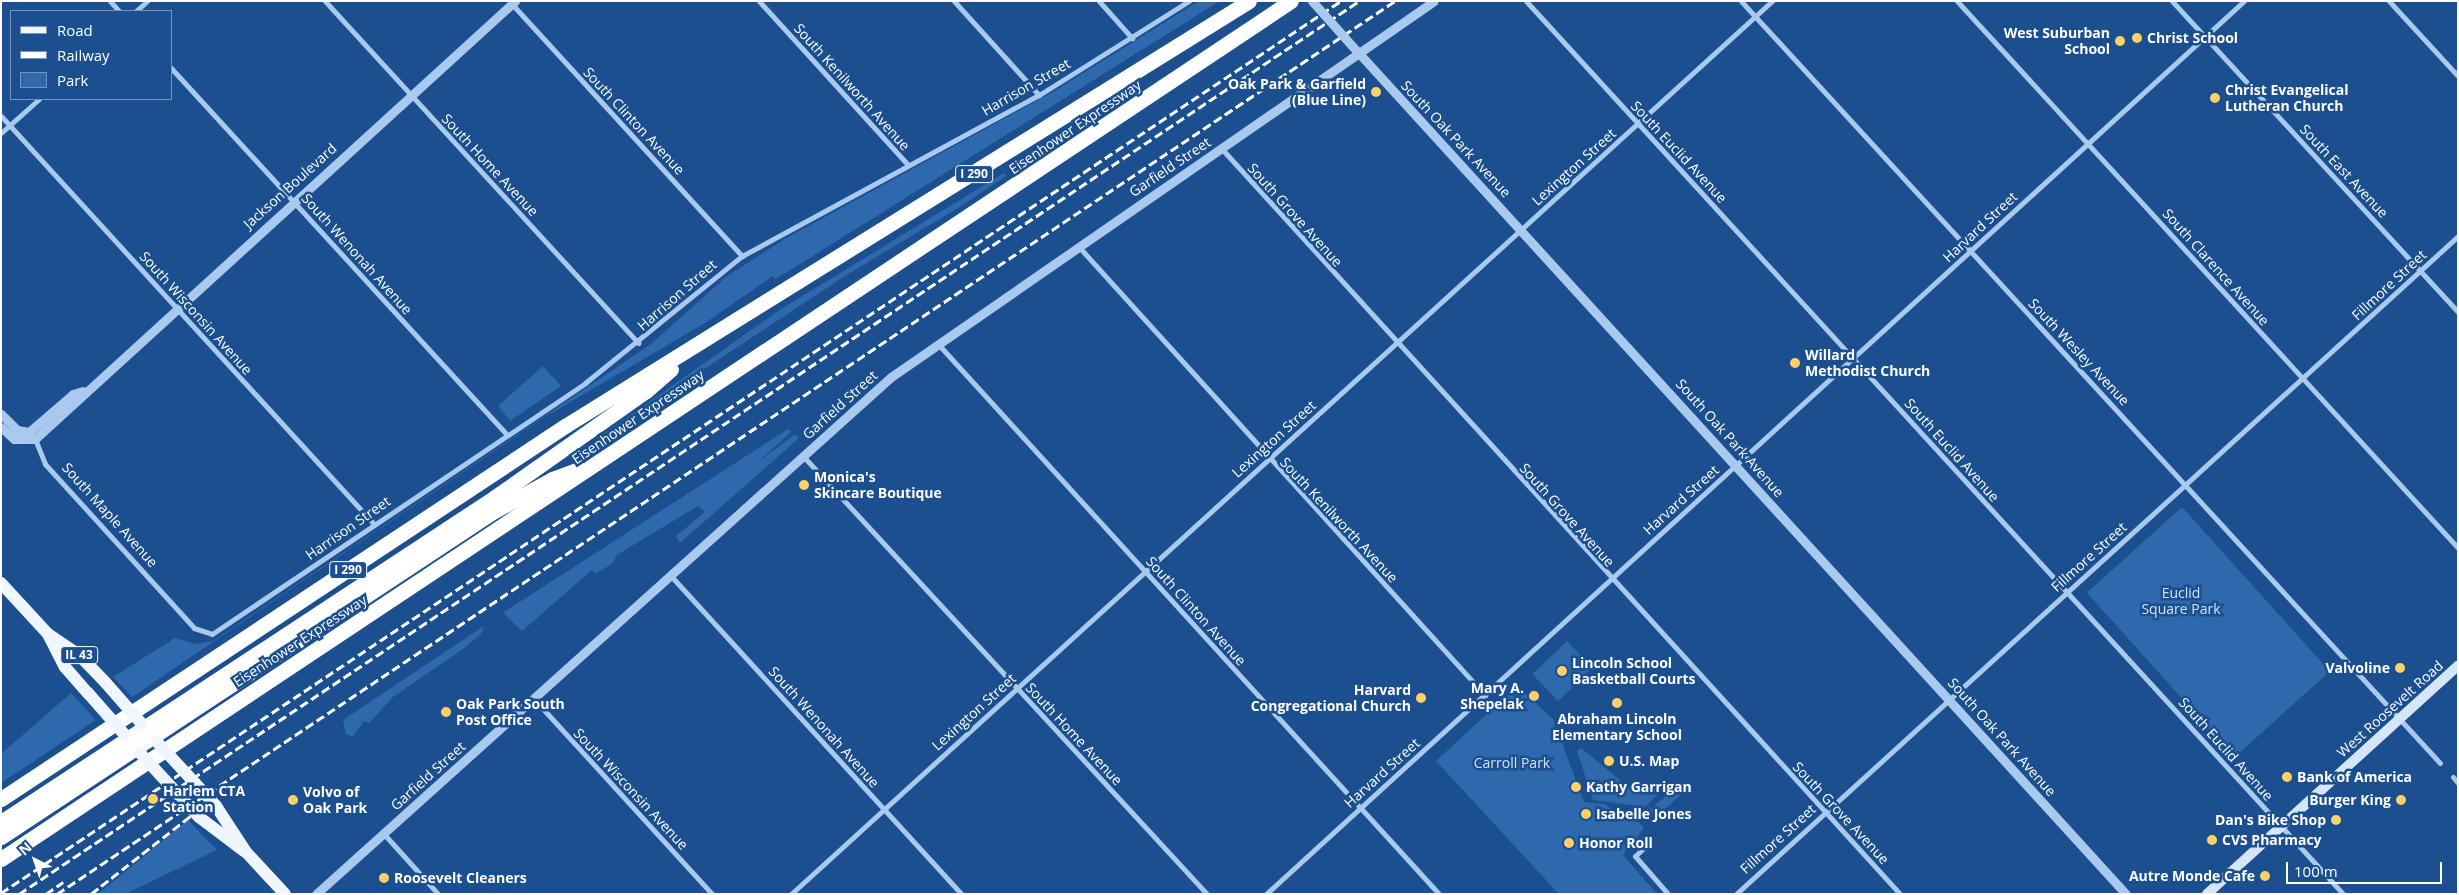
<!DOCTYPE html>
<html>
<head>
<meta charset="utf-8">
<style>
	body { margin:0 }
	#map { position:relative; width:2459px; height:895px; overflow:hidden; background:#1b4f8f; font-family:"Open Sans",sans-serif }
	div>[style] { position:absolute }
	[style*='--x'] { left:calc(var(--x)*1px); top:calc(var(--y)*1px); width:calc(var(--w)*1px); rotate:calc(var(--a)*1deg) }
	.green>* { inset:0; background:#2e69ad; transform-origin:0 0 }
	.minor>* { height:5px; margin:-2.5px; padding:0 2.5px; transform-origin:2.5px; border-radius:2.5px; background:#a9c9ee }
	.tertiary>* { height:9px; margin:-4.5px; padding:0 4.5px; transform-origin:4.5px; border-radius:4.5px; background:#a9c9ee }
	.secondary>* { height:10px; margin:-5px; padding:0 5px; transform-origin:5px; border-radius:5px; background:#d6e6fa }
	.primary>* { height:12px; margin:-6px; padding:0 6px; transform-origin:6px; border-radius:6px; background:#f0f6ff }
	.motorway>* { height:15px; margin:-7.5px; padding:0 7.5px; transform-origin:7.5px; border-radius:7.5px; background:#fff }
	.rail>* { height:3px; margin-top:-1.5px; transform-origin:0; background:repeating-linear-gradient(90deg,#fff 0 9px,transparent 0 13px) }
	.tertiary-bridge>* { height:9px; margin:-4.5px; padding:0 4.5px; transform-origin:4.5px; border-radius:4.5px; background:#a9c9ee }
	.primary-bridge>* { height:12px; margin:-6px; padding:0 6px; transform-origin:6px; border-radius:6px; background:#f0f6ff }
	.dots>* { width:14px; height:14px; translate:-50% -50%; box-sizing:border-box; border:2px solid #1b4f8f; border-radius:50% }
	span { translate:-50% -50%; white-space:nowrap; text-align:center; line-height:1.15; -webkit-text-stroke:5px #1b4f8f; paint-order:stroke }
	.shield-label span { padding:1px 4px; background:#1b4f8f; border:1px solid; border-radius:4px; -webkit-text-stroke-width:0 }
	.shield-label { font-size:12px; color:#fff; font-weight:700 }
	.poi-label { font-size:14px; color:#fff; font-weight:700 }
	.right { translate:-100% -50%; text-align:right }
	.left { translate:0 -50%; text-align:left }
	.street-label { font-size:14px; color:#fff }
	.park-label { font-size:14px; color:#cfe3fa }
	.frame { position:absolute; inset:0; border:2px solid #fff; pointer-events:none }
	.legend { position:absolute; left:10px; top:10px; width:162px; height:90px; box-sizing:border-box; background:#1b4f8f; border:1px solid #7695bc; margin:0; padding:6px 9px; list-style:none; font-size:15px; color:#fff }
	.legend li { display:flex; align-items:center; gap:10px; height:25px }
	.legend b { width:25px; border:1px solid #7695bc }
	.north { position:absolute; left:10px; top:835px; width:50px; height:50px; -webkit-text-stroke:4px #1b4f8f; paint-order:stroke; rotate:319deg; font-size:14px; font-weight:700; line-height:20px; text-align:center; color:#fff }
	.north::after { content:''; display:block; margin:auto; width:18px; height:22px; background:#fff; clip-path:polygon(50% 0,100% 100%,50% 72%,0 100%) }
	.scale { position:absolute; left:2286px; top:862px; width:156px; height:22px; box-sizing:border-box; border:2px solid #fff; border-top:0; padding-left:6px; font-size:15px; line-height:18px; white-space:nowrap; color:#fff; -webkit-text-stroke:4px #1b4f8f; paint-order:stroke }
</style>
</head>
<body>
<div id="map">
	<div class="green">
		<div style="clip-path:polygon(1199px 1px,1220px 1px,776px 279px,773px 276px,705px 323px,543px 418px,132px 697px,113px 677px,175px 638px,196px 644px,213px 641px,651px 344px,726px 277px,783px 240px,1056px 90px)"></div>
		<div style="clip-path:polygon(1004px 173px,1006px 176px,958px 208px,845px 276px,561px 464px,781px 309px)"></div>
		<div style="clip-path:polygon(543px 366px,561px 386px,510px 421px,498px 406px)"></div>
		<div style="clip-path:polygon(788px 429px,791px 432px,757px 463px,795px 434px,799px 438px,680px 543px,676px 536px,705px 512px,698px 506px,617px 555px,612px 564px,595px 574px,592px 570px,522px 631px,506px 616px,504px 612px)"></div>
		<div style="left:2182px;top:507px;width:221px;height:128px;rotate:48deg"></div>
		<div style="clip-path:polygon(484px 626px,481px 634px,463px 649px,393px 697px,369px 723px,364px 721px,353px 737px,346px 734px,343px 720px)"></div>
		<div style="left:1567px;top:641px;width:37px;height:48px;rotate:46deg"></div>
		<div style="clip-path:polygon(1517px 686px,1553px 719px,1584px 802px,1606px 804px,1623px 820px,1632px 815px,1644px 828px,1623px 855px,1657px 894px,1559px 894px,1436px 761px)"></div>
		<div style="clip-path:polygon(71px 693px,96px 720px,1px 783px,1px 754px)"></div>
		<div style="clip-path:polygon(1581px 748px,1633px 791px,1653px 786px,1657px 795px,1645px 807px,1593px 800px,1577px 751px)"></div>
		<div style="left:1675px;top:788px;width:9px;height:39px;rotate:49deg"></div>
		<div style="clip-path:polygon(188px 820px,217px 850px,125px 894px,98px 894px)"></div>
	</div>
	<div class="minor">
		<div style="--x:110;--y:1;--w:13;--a:48"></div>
		<div style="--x:325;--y:1;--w:464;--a:47.5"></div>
		<div style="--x:759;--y:1;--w:222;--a:47.7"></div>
		<div style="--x:954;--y:1;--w:127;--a:47.9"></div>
		<div style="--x:1099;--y:1;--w:50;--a:48.3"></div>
		<div style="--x:1526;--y:1;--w:1210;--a:47.54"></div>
		<div style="--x:1741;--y:1;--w:1034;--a:47.47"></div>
		<div style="--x:1957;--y:1;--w:742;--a:47.51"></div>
		<div style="--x:2172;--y:1;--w:423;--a:47.4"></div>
		<div style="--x:2389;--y:1;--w:102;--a:47.4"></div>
		<div style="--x:511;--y:3;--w:343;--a:47.6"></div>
		<div style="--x:136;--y:11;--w:15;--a:-42"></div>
		<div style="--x:171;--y:68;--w:495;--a:47.5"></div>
		<div style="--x:1;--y:116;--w:553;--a:47.57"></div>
		<div style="--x:1;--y:133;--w:51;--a:-41.8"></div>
		<div style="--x:1221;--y:148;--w:1009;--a:47.69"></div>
		<div style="--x:1079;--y:247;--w:605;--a:47.82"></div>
		<div style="--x:938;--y:344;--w:744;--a:47.67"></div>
		<div style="--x:35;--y:439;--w:27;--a:68"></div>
		<div style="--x:45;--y:464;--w:222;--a:47.7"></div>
		<div style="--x:194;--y:628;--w:19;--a:18"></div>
		<div style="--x:212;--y:634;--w:450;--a:-33.9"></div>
		<div style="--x:585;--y:383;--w:202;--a:-39"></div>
		<div style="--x:742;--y:256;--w:338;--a:-28.5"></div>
		<div style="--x:1039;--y:95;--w:177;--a:-32.1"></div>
		<div style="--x:803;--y:456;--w:596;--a:47.31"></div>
		<div style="--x:671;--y:576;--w:430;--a:47.6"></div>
		<div style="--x:534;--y:699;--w:264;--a:47.6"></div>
		<div style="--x:2453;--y:777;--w:8;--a:50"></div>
		<div style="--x:384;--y:834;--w:81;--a:48"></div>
		<div style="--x:1649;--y:843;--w:19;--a:137"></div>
		<div style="--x:1635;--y:856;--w:50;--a:49"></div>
		<div style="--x:791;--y:894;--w:1327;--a:-42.31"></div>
		<div style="--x:1266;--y:894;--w:1324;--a:-42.4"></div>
		<div style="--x:1736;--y:894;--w:977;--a:-42.34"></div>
	</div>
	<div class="tertiary">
		<div style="--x:1356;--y:50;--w:1142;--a:47.63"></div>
		<div style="--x:1;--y:414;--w:23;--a:45"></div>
		<div style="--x:17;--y:430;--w:12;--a:9"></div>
		<div style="--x:29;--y:432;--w:58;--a:-40.8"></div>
		<div style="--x:73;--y:394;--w:10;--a:-17"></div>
		<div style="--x:1;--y:427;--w:18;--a:43"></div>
		<div style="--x:14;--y:439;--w:21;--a:0"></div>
		<div style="--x:35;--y:439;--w:650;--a:-42.38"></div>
		<div style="--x:316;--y:894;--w:773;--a:-41.96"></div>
		<div style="--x:891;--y:377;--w:660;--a:-34.7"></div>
	</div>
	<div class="secondary">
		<div style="--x:2207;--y:894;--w:339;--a:-42.3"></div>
	</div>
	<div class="primary">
		<div style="--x:1;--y:583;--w:69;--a:47.3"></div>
		<div style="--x:48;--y:634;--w:37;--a:34"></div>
		<div style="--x:79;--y:655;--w:37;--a:46"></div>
		<div style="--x:49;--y:636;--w:35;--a:63"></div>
		<div style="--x:65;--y:667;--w:35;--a:49"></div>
		<div style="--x:216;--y:806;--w:55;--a:56.9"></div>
		<div style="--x:246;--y:852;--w:57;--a:47.1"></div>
		<div style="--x:199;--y:817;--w:56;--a:37.1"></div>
	</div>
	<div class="motorway">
		<div style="--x:1;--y:799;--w:676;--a:-33.48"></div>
		<div style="--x:565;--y:426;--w:805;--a:-31.85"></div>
		<div style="--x:1;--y:822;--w:591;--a:-33.34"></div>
		<div style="--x:495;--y:497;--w:184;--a:-35.1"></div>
		<div style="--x:646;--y:391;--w:33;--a:-41"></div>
		<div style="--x:1;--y:837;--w:587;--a:-33.47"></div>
		<div style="--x:491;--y:513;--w:70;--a:-29.1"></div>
		<div style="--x:552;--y:479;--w:29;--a:-20"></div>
		<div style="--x:1;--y:859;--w:1549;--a:-33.63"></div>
	</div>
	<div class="rail">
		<div style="--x:1;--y:893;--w:1610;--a:-33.65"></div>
		<div style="--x:19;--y:894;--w:1610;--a:-33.68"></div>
		<div style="--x:46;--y:894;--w:21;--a:-35"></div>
		<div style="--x:57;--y:894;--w:1609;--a:-33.72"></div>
		<div style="--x:91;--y:894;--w:136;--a:-38.1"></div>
	</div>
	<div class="tertiary-bridge">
		<div style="--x:1312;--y:1;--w:63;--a:48.2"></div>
	</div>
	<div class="primary-bridge">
		<div style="--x:105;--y:682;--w:55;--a:48.7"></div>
		<div style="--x:88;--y:693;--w:55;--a:48.7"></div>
		<div style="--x:157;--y:742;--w:87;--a:47.3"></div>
		<div style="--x:140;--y:753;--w:87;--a:47.3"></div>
	</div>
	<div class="dots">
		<div style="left:2137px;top:38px;background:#ffd166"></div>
		<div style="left:2120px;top:41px;background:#ffd166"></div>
		<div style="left:1376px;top:92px;background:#ffd166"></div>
		<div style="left:2215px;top:98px;background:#ffd166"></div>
		<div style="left:1795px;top:363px;background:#ffd166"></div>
		<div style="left:804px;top:485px;background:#ffd166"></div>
		<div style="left:2400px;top:668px;background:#ffd166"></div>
		<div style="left:1562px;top:671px;background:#ffd166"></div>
		<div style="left:1534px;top:696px;background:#ffd166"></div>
		<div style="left:1421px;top:698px;background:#ffd166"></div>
		<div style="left:1617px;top:703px;background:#ffd166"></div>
		<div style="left:446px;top:712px;background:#ffd166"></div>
		<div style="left:1609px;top:761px;background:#ffd166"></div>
		<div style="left:2287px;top:777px;background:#ffd166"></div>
		<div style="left:1576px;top:787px;background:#ffd166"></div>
		<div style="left:153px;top:799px;background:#ffd166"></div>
		<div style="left:293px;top:800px;background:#ffd166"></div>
		<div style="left:2401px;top:800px;background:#ffd166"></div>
		<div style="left:1586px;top:814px;background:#ffd166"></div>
		<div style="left:2336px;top:820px;background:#ffd166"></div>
		<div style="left:2212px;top:840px;background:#ffd166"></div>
		<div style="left:1569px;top:843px;background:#ffd166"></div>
		<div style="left:2265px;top:876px;background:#ffd166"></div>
		<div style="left:384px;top:878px;background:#ffd166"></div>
	</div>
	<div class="shield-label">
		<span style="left:974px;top:174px">I 290</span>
		<span style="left:348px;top:570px">I 290</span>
		<span style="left:79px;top:655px">IL 43</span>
	</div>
	<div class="poi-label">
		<span class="right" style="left:2110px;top:41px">West Suburban<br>School</span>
		<span class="left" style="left:2147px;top:38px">Christ School</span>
		<span class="right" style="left:1366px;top:92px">Oak Park &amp; Garfield<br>(Blue Line)</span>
		<span class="left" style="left:2225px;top:98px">Christ Evangelical<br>Lutheran Church</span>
		<span class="left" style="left:1805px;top:363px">Willard<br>Methodist Church</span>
		<span class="left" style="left:814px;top:485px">Monica's<br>Skincare Boutique</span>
		<span class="left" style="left:1572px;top:671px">Lincoln School<br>Basketball Courts</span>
		<span class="right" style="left:2390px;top:668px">Valvoline</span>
		<span class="right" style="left:1524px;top:696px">Mary A.<br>Shepelak</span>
		<span class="right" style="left:1411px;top:698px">Harvard<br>Congregational Church</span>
		<span class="left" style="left:456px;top:712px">Oak Park South<br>Post Office</span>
		<span style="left:1617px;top:727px">Abraham Lincoln<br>Elementary School</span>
		<span class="left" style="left:1619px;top:761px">U.S. Map</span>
		<span class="left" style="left:2297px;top:777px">Bank of America</span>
		<span class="left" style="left:1586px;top:787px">Kathy Garrigan</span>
		<span class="left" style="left:163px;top:799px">Harlem CTA<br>Station</span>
		<span class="left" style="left:303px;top:800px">Volvo of<br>Oak Park</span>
		<span class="right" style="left:2391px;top:800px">Burger King</span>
		<span class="left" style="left:1596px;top:814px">Isabelle Jones</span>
		<span class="right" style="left:2326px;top:820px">Dan's Bike Shop</span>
		<span class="left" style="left:2222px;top:840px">CVS Pharmacy</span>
		<span class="left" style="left:1579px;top:843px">Honor Roll</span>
		<span class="right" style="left:2255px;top:876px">Autre Monde Cafe</span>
		<span class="left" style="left:394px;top:878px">Roosevelt Cleaners</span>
	</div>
	<div class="street-label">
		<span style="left:852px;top:87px;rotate:48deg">South Kenilworth Avenue</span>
		<span style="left:1026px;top:87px;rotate:-30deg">Harrison Street</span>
		<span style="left:634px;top:121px;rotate:47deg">South Clinton Avenue</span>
		<span style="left:1075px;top:127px;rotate:-34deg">Eisenhower Expressway</span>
		<span style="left:1456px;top:139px;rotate:47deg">South Oak Park Avenue</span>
		<span style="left:1679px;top:152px;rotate:47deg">South Euclid Avenue</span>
		<span style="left:490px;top:165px;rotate:47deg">South Home Avenue</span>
		<span style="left:1170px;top:167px;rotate:-34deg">Garfield Street</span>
		<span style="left:1574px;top:167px;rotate:-42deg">Lexington Street</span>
		<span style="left:2344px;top:171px;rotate:47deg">South East Avenue</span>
		<span style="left:290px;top:186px;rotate:-42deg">Jackson Boulevard</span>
		<span style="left:1295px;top:215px;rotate:48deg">South Grove Avenue</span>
		<span style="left:1980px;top:227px;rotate:-43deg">Harvard Street</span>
		<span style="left:357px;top:254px;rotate:48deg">South Wenonah Avenue</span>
		<span style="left:2216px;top:267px;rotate:48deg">South Clarence Avenue</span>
		<span style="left:2389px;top:285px;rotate:-43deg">Fillmore Street</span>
		<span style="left:677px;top:295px;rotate:-41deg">Harrison Street</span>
		<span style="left:196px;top:313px;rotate:48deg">South Wisconsin Avenue</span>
		<span style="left:2079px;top:352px;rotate:47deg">South Wesley Avenue</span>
		<span style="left:840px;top:405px;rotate:-42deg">Garfield Street</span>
		<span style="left:638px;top:417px;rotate:-34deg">Eisenhower Expressway</span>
		<span style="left:1730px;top:438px;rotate:48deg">South Oak Park Avenue</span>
		<span style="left:1274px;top:439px;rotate:-42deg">Lexington Street</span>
		<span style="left:1952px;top:450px;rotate:48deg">South Euclid Avenue</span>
		<span style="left:1681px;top:500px;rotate:-42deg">Harvard Street</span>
		<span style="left:110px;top:515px;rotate:48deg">South Maple Avenue</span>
		<span style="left:1567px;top:515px;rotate:48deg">South Grove Avenue</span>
		<span style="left:1339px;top:520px;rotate:47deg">South Kenilworth Avenue</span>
		<span style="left:348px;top:528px;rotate:-35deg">Harrison Street</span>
		<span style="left:2089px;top:557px;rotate:-42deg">Fillmore Street</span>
		<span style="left:1196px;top:611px;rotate:48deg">South Clinton Avenue</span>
		<span style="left:300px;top:641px;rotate:-33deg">Eisenhower Expressway</span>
		<span style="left:2390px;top:709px;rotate:-42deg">West Roosevelt Road</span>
		<span style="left:974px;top:712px;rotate:-42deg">Lexington Street</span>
		<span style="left:824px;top:727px;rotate:48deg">South Wenonah Avenue</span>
		<span style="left:1074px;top:734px;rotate:47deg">South Home Avenue</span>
		<span style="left:2002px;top:737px;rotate:48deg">South Oak Park Avenue</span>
		<span style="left:2226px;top:749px;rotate:48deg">South Euclid Avenue</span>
		<span style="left:1382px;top:773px;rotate:-42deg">Harvard Street</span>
		<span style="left:428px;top:776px;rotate:-42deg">Garfield Street</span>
		<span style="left:631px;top:789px;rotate:47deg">South Wisconsin Avenue</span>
		<span style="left:1841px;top:813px;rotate:47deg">South Grove Avenue</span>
		<span style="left:1778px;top:839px;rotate:-42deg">Fillmore Street</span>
	</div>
	<div class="park-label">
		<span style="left:2181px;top:601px">Euclid<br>Square Park</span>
		<span style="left:1512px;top:763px">Carroll Park</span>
	</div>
	<div class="frame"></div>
	<ul class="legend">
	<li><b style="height:6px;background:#f0f6ff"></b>Road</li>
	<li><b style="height:6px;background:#fff"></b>Railway</li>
	<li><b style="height:14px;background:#2e69ad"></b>Park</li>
	</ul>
	<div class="north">N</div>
	<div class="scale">100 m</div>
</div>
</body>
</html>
